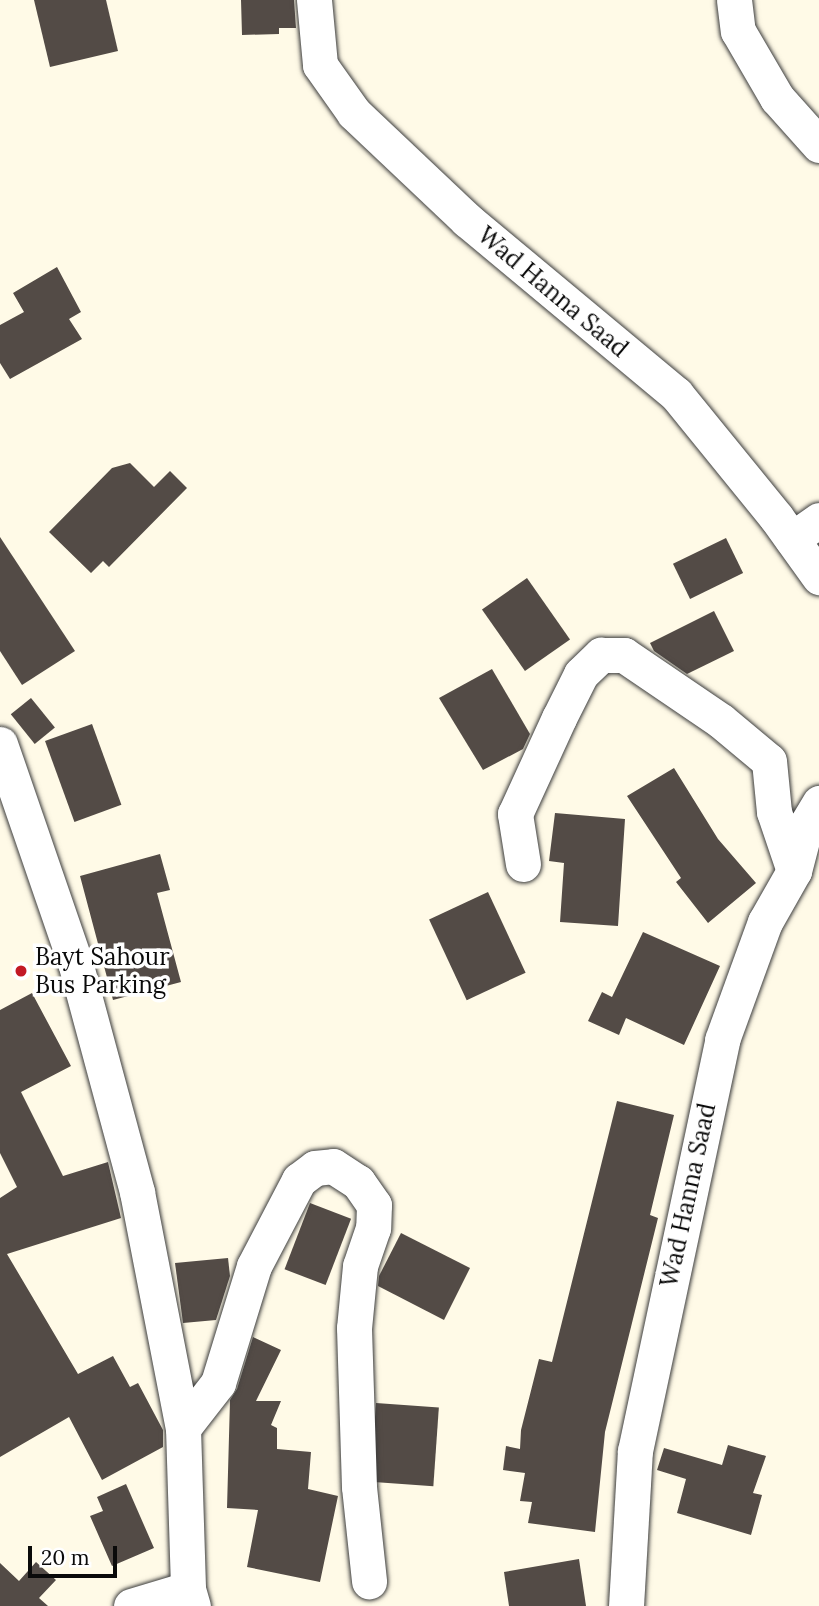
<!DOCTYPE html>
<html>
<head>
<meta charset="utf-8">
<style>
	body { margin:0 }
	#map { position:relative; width:819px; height:1606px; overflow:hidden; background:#fffae7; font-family:Lora,serif }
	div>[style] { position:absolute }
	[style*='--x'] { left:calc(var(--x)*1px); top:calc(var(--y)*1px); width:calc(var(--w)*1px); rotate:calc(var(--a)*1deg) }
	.building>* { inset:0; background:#534b46; transform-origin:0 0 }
	.roads { filter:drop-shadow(0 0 2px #3d3d3d) drop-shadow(0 0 2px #3d3d3d) }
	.street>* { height:35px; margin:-17.5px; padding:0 17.5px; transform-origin:17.5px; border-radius:17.5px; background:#fff }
	.dots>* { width:19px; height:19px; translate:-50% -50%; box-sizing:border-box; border:4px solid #fff; border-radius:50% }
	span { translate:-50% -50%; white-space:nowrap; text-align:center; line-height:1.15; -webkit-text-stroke:7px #fff; paint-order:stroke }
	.street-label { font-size:24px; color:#0a0a0a }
	.poi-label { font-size:24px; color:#0a0a0a }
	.left { translate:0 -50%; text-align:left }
	.scale { position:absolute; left:28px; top:1546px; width:89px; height:32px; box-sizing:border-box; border:4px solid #0a0a0a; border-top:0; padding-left:9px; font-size:21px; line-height:24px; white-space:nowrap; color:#0a0a0a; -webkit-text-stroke:5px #fff; paint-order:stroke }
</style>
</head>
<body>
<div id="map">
	<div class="building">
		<div style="clip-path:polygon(34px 0,106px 0,118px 51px,50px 67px)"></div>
		<div style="clip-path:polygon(241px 0,294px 0,296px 28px,279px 28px,279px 34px,242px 35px)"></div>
		<div style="clip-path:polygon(57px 267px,81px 312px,69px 319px,82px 339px,10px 379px,0 363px,0 325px,24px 312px,13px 293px)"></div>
		<div style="clip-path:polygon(130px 463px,154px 487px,170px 471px,187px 488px,109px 567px,103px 561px,91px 573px,49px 532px,112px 468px)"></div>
		<div style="clip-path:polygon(0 537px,75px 651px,22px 685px,0 651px)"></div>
		<div style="left:726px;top:538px;width:39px;height:59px;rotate:64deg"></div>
		<div style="left:527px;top:578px;width:75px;height:55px;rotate:55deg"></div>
		<div style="clip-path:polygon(714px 611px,734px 651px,687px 674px,654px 651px,650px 643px)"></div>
		<div style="clip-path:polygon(492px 669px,530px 734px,523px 749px,483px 770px,439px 698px)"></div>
		<div style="left:31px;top:698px;width:38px;height:26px;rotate:51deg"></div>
		<div style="left:92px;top:724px;width:86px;height:50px;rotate:70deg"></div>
		<div style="clip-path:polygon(674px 768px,718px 839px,756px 883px,708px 923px,676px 882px,681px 878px,627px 796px)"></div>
		<div style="clip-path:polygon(555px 813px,625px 819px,618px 926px,560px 922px,564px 863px,549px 861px)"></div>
		<div style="clip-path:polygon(160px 854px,170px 890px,157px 893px,181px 982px,113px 1000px,80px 876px)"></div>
		<div style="left:488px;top:892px;width:89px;height:65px;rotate:65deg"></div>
		<div style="clip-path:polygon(643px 932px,720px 966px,684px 1045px,626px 1018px,619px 1035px,588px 1021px,602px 992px,612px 997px)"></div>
		<div style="clip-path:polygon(32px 993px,71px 1066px,21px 1092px,63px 1176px,108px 1162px,121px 1218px,7px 1254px,78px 1374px,113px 1356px,130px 1387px,138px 1383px,163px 1430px,163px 1447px,102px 1480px,69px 1417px,0 1457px,0 1198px,17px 1187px,0 1153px,0 1010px)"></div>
		<div style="clip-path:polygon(617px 1101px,674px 1115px,650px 1215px,658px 1218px,605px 1432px,595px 1532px,528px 1523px,532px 1502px,520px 1501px,525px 1473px,503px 1470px,506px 1446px,520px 1449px,521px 1430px,539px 1359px,552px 1362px)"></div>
		<div style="left:310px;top:1203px;width:44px;height:71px;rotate:21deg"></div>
		<div style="clip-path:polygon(401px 1233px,470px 1268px,444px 1320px,378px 1286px,379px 1276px)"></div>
		<div style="clip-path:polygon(228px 1258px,230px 1276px,216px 1320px,183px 1323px,175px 1263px)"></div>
		<div style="clip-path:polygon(253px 1337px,281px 1350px,256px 1401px,281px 1401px,271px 1425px,277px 1428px,277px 1449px,311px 1452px,308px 1489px,338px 1496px,320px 1582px,247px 1567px,258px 1510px,227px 1508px,230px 1400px,237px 1389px)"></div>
		<div style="left:376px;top:1403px;width:63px;height:79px;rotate:4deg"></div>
		<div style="clip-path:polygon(728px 1445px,766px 1456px,753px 1493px,762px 1495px,751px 1535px,677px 1513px,686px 1479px,657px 1470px,664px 1448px,722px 1465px)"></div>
		<div style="clip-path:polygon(126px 1484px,154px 1548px,112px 1566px,90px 1516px,103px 1511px,97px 1497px)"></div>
		<div style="clip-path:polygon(579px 1559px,586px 1606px,509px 1606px,504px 1572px)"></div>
		<div style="clip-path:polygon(36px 1562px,56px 1580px,39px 1598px,48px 1606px,0 1606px,0 1563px,19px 1581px)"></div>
	</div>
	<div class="roads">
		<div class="street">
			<div style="--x:314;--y:0;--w:65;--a:84.7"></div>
			<div style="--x:320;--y:65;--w:59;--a:54.7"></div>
			<div style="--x:354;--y:113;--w:156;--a:43.4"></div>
			<div style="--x:467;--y:220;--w:272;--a:39.8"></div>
			<div style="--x:676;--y:394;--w:159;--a:50.9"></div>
			<div style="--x:776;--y:517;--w:74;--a:54.4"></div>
			<div style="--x:734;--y:0;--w:31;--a:83"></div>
			<div style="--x:738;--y:31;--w:78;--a:59.8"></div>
			<div style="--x:777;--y:98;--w:63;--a:48.2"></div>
			<div style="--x:792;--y:539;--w:33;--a:-35"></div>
			<div style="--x:0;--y:744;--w:231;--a:71"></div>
			<div style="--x:75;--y:962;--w:238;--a:74.9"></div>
			<div style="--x:137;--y:1192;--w:240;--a:79"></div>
			<div style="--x:183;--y:1428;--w:161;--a:88.2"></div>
			<div style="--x:188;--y:1589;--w:18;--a:74"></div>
			<div style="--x:523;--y:864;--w:51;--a:-99.1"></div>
			<div style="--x:515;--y:814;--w:106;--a:-65.4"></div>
			<div style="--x:559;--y:718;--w:49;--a:-63.4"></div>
			<div style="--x:581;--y:674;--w:28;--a:-44"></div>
			<div style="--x:601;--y:655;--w:23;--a:0"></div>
			<div style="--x:624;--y:655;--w:117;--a:34.2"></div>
			<div style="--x:721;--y:721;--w:62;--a:39.8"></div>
			<div style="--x:769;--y:761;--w:51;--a:84.4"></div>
			<div style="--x:774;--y:812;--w:62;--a:71.3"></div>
			<div style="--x:183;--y:1428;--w:57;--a:-52.1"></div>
			<div style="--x:218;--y:1383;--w:122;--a:-72.9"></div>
			<div style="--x:254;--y:1266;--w:97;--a:-62.4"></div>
			<div style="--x:299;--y:1180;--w:20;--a:-37"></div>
			<div style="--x:315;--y:1168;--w:18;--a:-6"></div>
			<div style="--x:333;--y:1166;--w:30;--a:33"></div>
			<div style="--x:358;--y:1182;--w:28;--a:55"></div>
			<div style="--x:374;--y:1205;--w:23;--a:92"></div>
			<div style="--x:373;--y:1228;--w:40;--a:108.9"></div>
			<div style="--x:360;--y:1266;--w:62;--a:95.5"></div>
			<div style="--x:354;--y:1328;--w:159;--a:88.2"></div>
			<div style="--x:359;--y:1487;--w:95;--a:83.9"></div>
			<div style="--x:131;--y:1606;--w:59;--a:-16.6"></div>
			<div style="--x:626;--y:1606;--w:155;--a:-86.7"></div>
			<div style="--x:635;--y:1451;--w:420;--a:-78"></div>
			<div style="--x:722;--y:1040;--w:126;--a:-70"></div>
			<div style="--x:765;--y:922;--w:59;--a:-60.4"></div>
			<div style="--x:794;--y:871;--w:48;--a:-75.4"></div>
			<div style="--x:806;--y:825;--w:26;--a:-59"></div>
		</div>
	</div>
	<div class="dots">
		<div style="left:21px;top:971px;background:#c31924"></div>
	</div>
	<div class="street-label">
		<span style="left:553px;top:292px;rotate:40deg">Wad Hanna Saad</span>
		<span style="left:688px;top:1195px;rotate:-78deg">Wad Hanna Saad</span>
	</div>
	<div class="poi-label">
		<span class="left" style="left:35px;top:971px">Bayt Sahour<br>Bus Parking</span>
	</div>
	<div class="scale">20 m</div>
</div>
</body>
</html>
